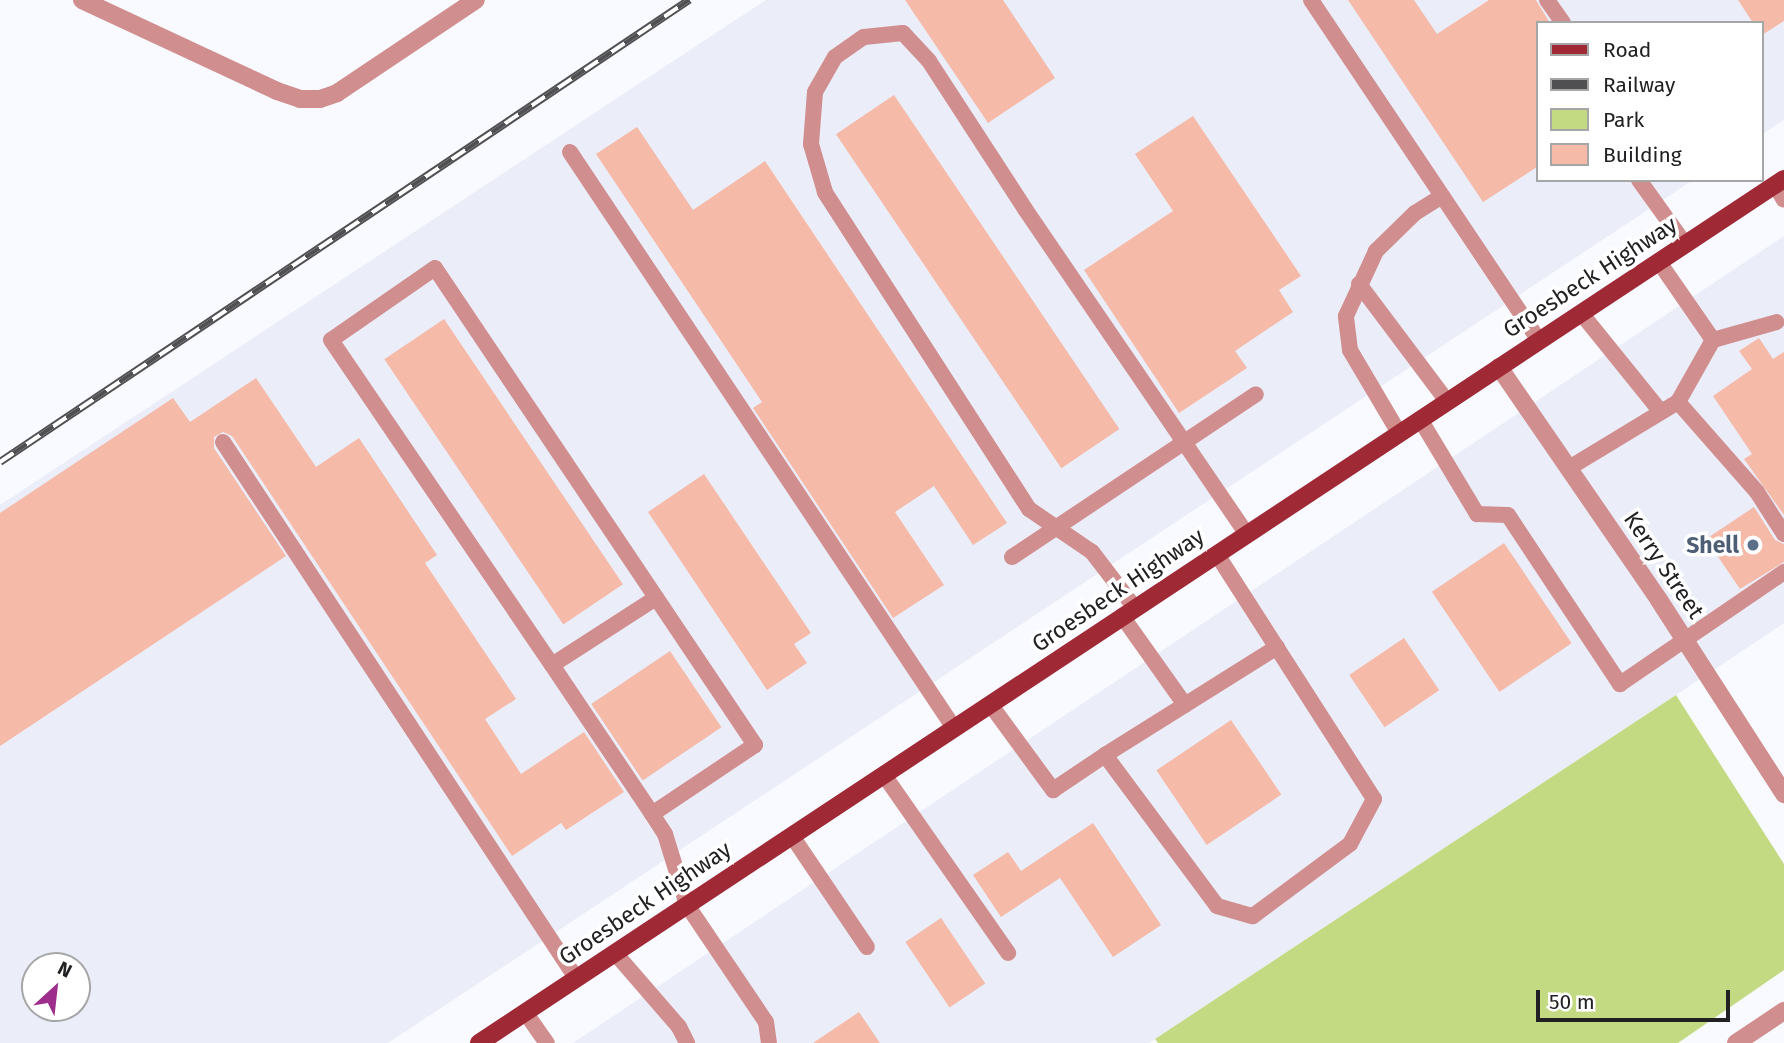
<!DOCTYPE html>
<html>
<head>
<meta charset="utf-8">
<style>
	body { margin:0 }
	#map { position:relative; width:1784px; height:1043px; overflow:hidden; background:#f9faff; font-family:"Fira Sans",sans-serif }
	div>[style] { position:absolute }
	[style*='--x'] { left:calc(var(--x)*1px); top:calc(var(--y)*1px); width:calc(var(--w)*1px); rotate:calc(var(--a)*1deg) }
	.built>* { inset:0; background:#ebedf9 }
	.green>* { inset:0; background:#c3da83 }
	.building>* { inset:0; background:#f5baa8; transform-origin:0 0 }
	.service>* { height:16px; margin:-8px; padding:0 8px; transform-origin:8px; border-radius:8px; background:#d18e8e }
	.minor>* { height:18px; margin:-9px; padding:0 9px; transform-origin:9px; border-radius:9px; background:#d18e8e }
	.primary>* { height:18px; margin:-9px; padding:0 9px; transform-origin:9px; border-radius:9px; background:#a02936 }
	.rail>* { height:8px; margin-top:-4px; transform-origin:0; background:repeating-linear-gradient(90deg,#fff 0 16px,#505053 0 32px); box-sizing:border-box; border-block:2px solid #505053 }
	.dots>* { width:19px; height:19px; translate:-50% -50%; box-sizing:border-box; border:4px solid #fff; border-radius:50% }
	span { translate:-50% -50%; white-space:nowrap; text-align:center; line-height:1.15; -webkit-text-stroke:7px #fff; paint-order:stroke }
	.street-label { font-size:23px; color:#212123 }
	.service-label { font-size:23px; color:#4e5e75; font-weight:700 }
	.right { translate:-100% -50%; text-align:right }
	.legend { position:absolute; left:1536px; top:21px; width:228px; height:161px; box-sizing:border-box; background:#fff; border:2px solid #a6a6a7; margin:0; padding:9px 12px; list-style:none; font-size:21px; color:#212123 }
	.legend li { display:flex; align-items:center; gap:14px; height:35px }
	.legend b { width:35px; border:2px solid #a6a6a7 }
	.north { position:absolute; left:21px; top:952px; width:70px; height:70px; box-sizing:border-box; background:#fff; border:2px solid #a6a6a7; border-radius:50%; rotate:27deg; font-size:19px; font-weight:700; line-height:28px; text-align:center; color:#212123 }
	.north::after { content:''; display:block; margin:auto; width:24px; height:32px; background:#9e2e8c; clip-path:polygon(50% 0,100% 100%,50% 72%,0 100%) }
	.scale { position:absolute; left:1536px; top:990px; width:194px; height:32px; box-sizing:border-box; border:4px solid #212123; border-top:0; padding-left:9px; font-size:21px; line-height:24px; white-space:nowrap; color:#212123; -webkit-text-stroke:5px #fff; paint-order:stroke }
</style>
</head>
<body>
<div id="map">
	<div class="built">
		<div style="clip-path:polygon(evenodd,766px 0,1784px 0,1784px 120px,1761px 135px,1761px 23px,1537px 23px,1537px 180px,1693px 180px,388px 1043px,0 1043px,0 505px,766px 0,35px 966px,77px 966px,77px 1008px,35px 1008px,35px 966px)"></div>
		<div style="clip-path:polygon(1784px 236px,1784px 623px,1676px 695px,1149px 1043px,573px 1043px)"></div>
	</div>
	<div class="green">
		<div style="clip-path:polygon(1676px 695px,1784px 864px,1784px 970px,1678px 1043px,1158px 1043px,1155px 1039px)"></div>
	</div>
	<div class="building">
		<div style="clip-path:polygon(905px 0,1003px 0,1055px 78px,988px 123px)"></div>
		<div style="clip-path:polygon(1348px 0,1414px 0,1437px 34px,1489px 0,1536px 0,1550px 23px,1537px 23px,1537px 167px,1483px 202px)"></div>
		<div style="clip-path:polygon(1738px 0,1784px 0,1784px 21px,1762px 35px,1761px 23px,1753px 23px)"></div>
		<div style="left:894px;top:95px;width:403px;height:70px;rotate:56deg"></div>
		<div style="clip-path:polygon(1193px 116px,1301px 276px,1279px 290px,1293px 312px,1235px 351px,1247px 368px,1179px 413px,1084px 270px,1173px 211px,1135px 154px)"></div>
		<div style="clip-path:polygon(637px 127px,693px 210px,765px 161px,1007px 523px,973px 545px,934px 486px,895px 512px,944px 585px,893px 618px,753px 408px,762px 402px,596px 154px)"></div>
		<div style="left:444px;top:319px;width:320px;height:72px;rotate:56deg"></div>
		<div style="clip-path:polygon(1759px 338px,1773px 359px,1784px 352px,1784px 515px,1744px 459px,1752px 454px,1713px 396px,1752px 369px,1739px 351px)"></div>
		<div style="clip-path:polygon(256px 378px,316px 467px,359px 438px,437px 555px,425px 563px,516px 699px,485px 719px,521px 774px,584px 732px,624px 792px,566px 830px,561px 823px,512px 856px,232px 436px,223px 432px,214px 437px,214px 448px,286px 556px,0 746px,0 513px,173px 398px,190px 422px)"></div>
		<div style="clip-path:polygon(704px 474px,811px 633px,794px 644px,807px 663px,767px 690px,648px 512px)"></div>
		<div style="clip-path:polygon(1754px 507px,1775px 540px,1784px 544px,1784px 562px,1740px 589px,1706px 539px)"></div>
		<div style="left:1504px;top:543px;width:121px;height:87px;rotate:56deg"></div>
		<div style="left:1404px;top:638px;width:63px;height:66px;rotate:56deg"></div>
		<div style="left:670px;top:651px;width:92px;height:95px;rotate:56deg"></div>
		<div style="left:1231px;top:720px;width:90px;height:90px;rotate:56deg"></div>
		<div style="clip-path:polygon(1093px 823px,1161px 925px,1113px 957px,1060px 878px,1001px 917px,973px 875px,1008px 852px,1021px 871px)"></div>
		<div style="left:941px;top:918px;width:79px;height:43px;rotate:56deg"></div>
		<div style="clip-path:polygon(859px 1012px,880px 1043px,813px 1043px)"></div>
	</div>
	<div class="service">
		<div style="--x:1311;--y:0;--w:409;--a:56.2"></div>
		<div style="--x:1547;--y:0;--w:28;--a:55"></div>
		<div style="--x:570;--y:152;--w:692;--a:56.31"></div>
		<div style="--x:1639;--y:180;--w:79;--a:54.3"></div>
		<div style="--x:1775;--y:185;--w:17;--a:59"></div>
		<div style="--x:1659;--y:262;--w:95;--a:55.3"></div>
		<div style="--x:1359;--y:284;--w:146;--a:53.1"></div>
		<div style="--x:1581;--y:313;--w:127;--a:51.1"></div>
		<div style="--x:1678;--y:402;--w:120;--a:48.7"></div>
		<div style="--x:1757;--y:492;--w:50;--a:57.3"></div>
		<div style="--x:1420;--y:419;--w:111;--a:59"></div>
		<div style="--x:1477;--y:514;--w:31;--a:2"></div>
		<div style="--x:1508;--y:515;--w:203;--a:56.5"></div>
		<div style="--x:1620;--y:684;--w:199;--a:-34.3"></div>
		<div style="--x:1399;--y:433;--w:96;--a:-120.6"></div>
		<div style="--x:1350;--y:350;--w:34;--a:-97"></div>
		<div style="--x:1346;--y:316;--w:72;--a:-65.2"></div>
		<div style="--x:1376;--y:251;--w:54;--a:-44.3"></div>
		<div style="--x:1415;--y:213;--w:32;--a:-32"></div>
		<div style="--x:223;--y:442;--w:642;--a:56.63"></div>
		<div style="--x:1569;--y:468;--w:127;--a:-31.2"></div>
		<div style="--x:1678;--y:402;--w:71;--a:-60.6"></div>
		<div style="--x:1713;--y:340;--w:66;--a:-15.7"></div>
		<div style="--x:1012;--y:557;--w:293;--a:-33.7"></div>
		<div style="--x:1135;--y:608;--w:71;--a:-127.5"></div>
		<div style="--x:1092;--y:552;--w:76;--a:-145.7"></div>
		<div style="--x:1029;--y:509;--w:377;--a:-122.8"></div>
		<div style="--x:825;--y:192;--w:50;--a:-106.3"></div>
		<div style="--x:811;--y:144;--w:52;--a:-85.6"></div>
		<div style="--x:815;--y:92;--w:40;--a:-60.3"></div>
		<div style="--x:835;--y:57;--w:35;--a:-35"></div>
		<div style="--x:864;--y:37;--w:39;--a:-6"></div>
		<div style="--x:903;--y:33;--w:38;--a:47"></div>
		<div style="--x:929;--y:61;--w:176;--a:57"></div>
		<div style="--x:1025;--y:209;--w:394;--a:55.7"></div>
		<div style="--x:1122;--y:616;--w:109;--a:54.7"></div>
		<div style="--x:552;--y:665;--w:124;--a:-32.8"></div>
		<div style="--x:990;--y:704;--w:107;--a:53.8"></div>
		<div style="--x:1053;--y:790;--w:63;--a:-33.9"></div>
		<div style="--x:1105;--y:755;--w:188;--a:53.4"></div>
		<div style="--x:1217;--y:906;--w:37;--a:16"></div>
		<div style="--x:1253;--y:916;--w:121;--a:-36.6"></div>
		<div style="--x:1350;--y:844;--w:51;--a:-61.9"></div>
		<div style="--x:1374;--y:799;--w:291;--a:-122.7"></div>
		<div style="--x:1105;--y:755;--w:203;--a:-32.1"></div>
		<div style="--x:884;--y:775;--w:217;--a:55.1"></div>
		<div style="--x:652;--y:814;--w:124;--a:-33.8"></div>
		<div style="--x:755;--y:745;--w:574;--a:-123.86"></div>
		<div style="--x:435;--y:268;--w:126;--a:145.3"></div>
		<div style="--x:331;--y:340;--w:393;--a:55.8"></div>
		<div style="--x:552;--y:665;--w:179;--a:56.1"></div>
		<div style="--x:652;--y:814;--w:24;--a:57"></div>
		<div style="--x:665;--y:834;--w:74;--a:72.8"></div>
		<div style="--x:687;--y:905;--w:141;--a:56"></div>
		<div style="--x:766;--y:1022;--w:21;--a:82"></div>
		<div style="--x:792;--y:836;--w:134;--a:56"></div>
		<div style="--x:615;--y:953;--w:98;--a:49.1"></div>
		<div style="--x:679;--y:1027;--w:18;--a:63"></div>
		<div style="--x:525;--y:1012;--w:38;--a:55"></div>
	</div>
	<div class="minor">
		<div style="--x:82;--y:0;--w:215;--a:25"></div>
		<div style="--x:277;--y:91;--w:24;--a:19"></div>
		<div style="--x:300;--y:99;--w:20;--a:0"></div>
		<div style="--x:320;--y:99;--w:18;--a:-19"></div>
		<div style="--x:337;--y:93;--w:167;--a:-33.8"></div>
		<div style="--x:1499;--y:367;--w:283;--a:55.5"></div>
		<div style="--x:1659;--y:600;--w:231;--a:57.2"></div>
		<div style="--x:1736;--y:1043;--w:58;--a:-33.7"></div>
	</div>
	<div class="primary">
		<div style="--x:479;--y:1043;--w:1565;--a:-33.51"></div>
	</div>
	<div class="rail">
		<div style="--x:0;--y:462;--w:830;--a:-33.84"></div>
	</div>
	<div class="dots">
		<div style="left:1753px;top:545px;background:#5c6f8a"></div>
	</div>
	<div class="street-label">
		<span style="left:1590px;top:277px;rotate:-33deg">Groesbeck Highway</span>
		<span style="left:1664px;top:565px;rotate:56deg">Kerry Street</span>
		<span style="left:1118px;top:590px;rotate:-34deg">Groesbeck Highway</span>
		<span style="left:645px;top:903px;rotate:-34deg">Groesbeck Highway</span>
	</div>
	<div class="service-label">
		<span class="right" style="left:1739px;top:545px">Shell</span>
	</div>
	<ul class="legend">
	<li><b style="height:9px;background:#a02936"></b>Road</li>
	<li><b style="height:9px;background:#505053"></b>Railway</li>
	<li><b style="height:19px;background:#c3da83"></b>Park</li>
	<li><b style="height:19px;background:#f5baa8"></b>Building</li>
	</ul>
	<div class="north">N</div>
	<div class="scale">50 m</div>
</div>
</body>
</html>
